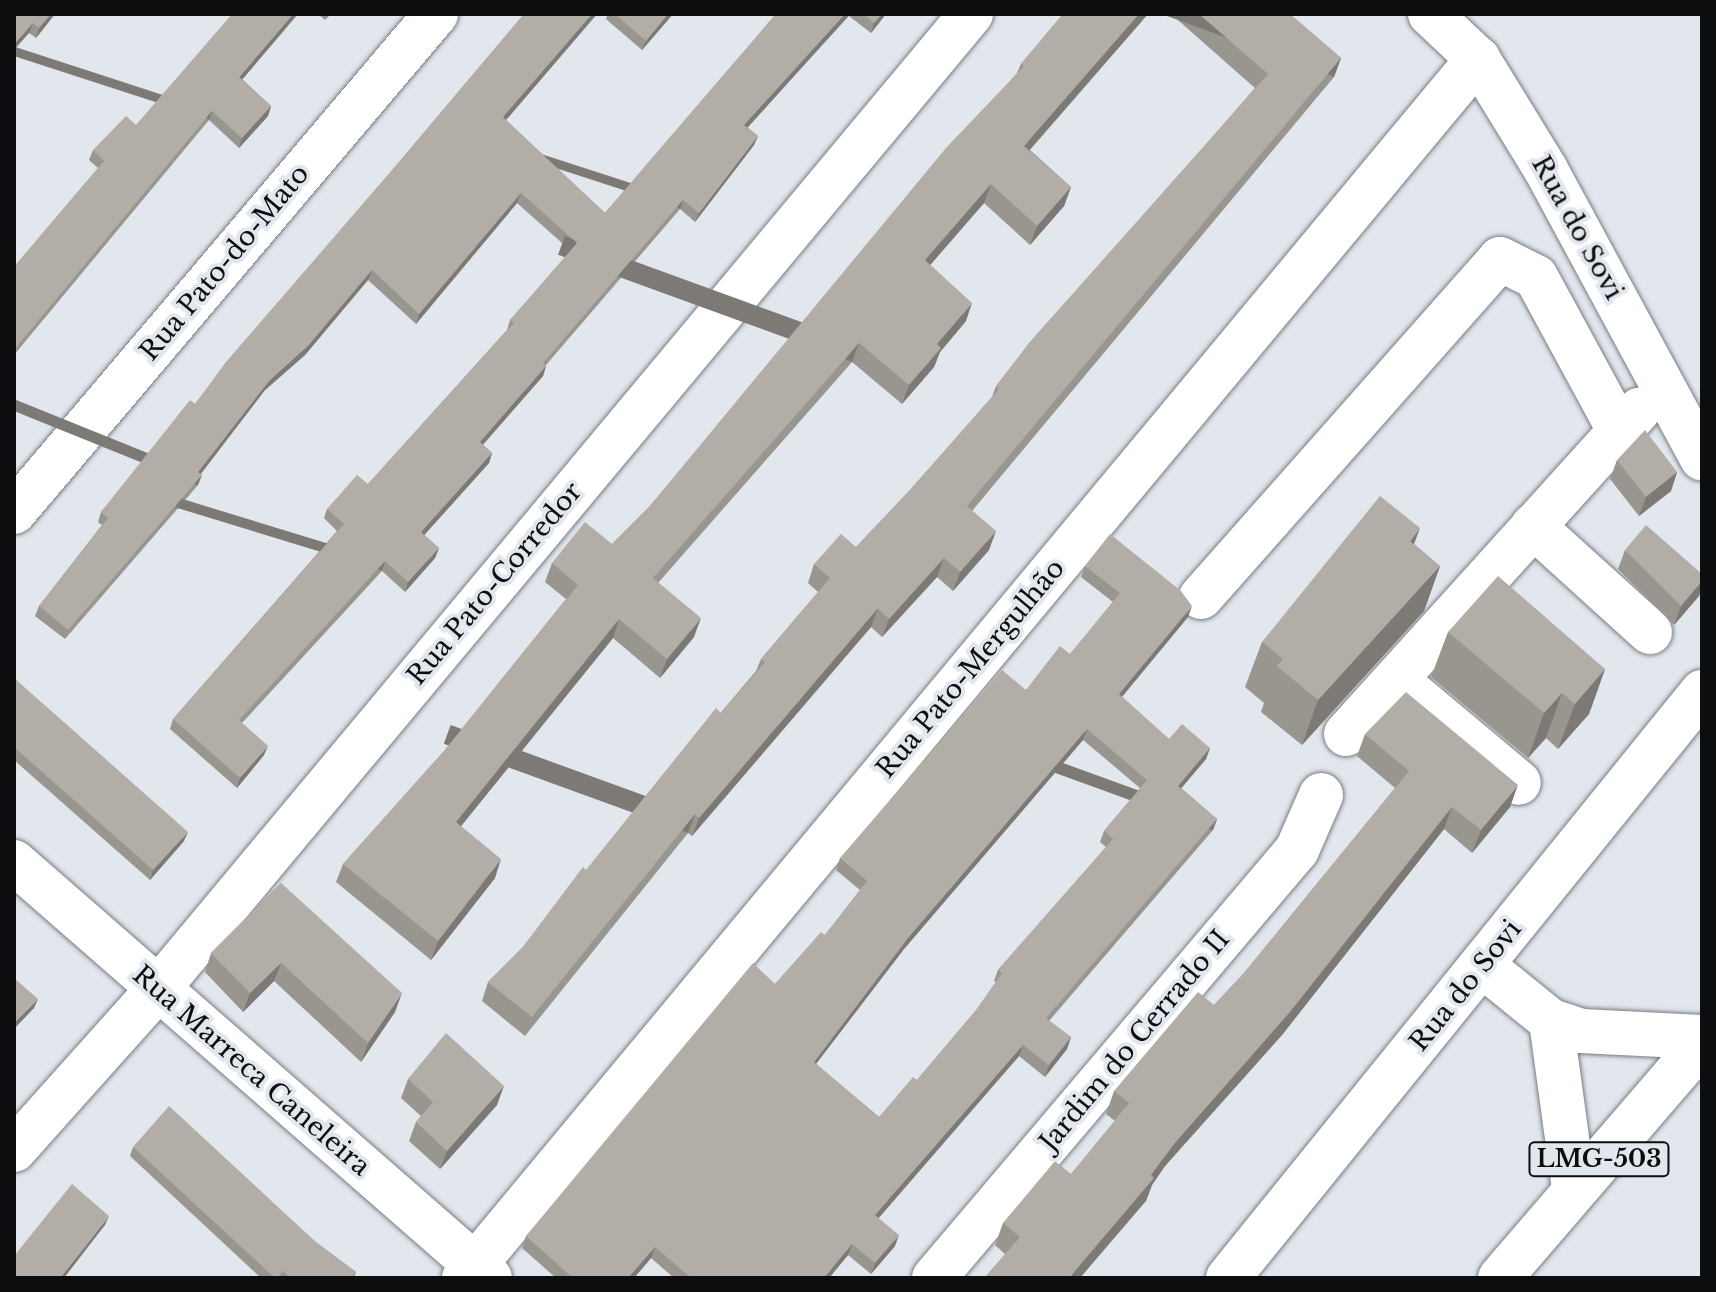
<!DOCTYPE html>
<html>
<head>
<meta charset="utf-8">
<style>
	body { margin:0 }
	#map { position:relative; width:1716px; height:1292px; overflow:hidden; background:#e1e7ed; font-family:"Libre Baskerville",serif }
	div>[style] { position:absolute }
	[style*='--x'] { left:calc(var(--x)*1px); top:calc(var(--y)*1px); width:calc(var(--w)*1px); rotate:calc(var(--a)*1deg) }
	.roads { filter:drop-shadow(0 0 2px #787d82) drop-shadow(0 0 2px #787d82) }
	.minor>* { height:44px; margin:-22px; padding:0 22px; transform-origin:22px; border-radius:22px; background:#fff }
	.major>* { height:44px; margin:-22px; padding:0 22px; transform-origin:22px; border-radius:22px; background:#fff }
	.wall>* { inset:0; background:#99958f }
	.shaded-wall>* { inset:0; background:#7d7974; transform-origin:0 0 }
	.building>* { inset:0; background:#b2ada6 }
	span { translate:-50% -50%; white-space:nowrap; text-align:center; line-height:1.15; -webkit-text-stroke:8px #e1e7ed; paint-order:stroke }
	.shield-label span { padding:2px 6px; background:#e1e7ed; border:2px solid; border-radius:6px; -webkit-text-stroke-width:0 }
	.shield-label { font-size:24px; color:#0b0d0f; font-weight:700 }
	.street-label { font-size:26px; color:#0b0d0f }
	.frame { position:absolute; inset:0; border:16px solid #0b0d0f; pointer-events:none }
</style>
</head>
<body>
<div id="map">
	<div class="roads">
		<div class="minor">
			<div style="--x:1430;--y:14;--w:66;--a:43.2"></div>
			<div style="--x:1478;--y:59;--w:130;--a:58.5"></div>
			<div style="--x:1546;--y:170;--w:328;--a:61.6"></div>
			<div style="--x:14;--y:512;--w:653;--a:-49.72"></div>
			<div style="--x:1533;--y:526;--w:158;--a:42.2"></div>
			<div style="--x:1201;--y:597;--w:451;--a:-48.5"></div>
			<div style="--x:1500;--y:259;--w:40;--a:26.6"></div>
			<div style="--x:1536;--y:277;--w:174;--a:61.5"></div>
			<div style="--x:1396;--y:680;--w:160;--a:39.9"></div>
			<div style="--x:1346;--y:734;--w:437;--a:-47.9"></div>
			<div style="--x:14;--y:862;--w:632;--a:41.15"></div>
			<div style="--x:1483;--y:966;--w:87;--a:39"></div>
			<div style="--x:1551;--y:1021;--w:32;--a:18"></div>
			<div style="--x:1581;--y:1031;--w:121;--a:2.8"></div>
			<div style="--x:1551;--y:1021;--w:169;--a:82.2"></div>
			<div style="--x:14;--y:1150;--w:215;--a:-48.2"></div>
			<div style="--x:157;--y:990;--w:1271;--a:-50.17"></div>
			<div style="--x:464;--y:1278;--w:1586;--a:-50.25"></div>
			<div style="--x:934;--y:1278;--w:561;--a:-49.7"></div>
			<div style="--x:1297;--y:850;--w:60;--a:-66.4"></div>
			<div style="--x:1228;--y:1278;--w:754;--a:-51.03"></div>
		</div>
		<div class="major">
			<div style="--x:1500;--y:1278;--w:310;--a:-49.3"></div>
		</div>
	</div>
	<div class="wall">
		<div style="clip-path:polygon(14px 14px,55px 14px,36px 38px,29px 33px)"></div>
		<div style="clip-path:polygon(318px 14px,331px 14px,325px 20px)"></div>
		<div style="clip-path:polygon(524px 14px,597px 14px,506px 120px,605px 213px,776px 14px,886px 14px,871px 33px,849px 16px,747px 127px,758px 136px,754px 145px,695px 222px,680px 209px,546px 365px,546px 366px,543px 376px,483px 445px,492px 453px,489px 463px,424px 535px,439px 548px,435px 558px,405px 592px,382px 571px,242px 723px,264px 755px,237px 788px,170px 729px,173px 719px,337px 531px,324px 518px,327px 509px,368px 484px,507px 330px,510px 320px,571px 251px,517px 203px,416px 324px,368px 280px,305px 355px,265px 390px,201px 474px,198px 485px,65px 639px,35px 616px,39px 606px,102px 525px,98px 522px,101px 512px,195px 404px)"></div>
		<div style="clip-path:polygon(608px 14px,673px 14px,642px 50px,606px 19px)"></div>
		<div style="clip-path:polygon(1063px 14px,1148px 14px,1030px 150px,1071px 187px,1064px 206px,1030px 245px,984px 203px,930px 265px,966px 321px,940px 352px,934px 367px,902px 404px,852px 362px,658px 583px,694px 637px,660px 678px,613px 638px,461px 826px,495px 878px,431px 960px,336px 882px,343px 864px,444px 751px,566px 599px,545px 582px,552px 563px,612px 544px,649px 507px,1017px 73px,1021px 64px)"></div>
		<div style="clip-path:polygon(1171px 14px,1290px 14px,1341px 58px,1334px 77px,972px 511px,989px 550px,953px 591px,937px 577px,882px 637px,871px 627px,692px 836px,688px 833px,525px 1036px,482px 1001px,488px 982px,522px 948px,756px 671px,761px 659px,818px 592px,808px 583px,814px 564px,856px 547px,910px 490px,992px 397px,996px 386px,1255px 88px)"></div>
		<div style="clip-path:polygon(242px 79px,271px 106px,268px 116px,239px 148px,209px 120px,14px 355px,14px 267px,98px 168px,89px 160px,93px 150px,136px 125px)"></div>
		<div style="clip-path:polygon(1617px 460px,1677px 472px,1671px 491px,1639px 516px,1610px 479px)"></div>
		<div style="clip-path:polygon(1414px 544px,1440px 566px,1424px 611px,1302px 745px,1261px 712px,1264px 703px,1245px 687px,1262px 642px)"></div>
		<div style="clip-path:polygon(1625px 550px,1702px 574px,1702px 587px,1699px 596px,1674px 625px,1618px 569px)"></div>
		<div style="clip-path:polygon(evenodd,1085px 566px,1188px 617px,1122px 697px,1169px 739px,1210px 748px,1206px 759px,1181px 788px,1217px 819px,1213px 830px,1049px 1021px,1071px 1037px,1067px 1049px,1045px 1077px,1019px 1056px,878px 1218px,895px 1246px,871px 1274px,848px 1255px,829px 1278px,674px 1278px,651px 1258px,634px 1278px,556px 1278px,522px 1248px,526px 1236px,775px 984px,825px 935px,860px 890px,836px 870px,840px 858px,1026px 690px,1070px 654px,1113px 602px,1081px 577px,1085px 566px,1083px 740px,1140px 788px,1104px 831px,1100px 842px,1106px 847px,998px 970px,994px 981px,996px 982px,977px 1009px,917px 1080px,879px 1117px,816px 1064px,904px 949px,1083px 740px)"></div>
		<div style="clip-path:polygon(1448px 632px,1605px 669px,1589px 714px,1558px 749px,1546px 738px,1528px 758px,1431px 677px)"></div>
		<div style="clip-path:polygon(14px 678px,184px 841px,150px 880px,14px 760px)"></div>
		<div style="clip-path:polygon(1365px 734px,1510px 807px,1472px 853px,1444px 829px,1282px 1035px,1165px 1166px,1152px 1185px,1146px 1201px,1005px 1254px,995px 1245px,1003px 1223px,1071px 1174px,1115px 1121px,1106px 1114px,1114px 1091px,1214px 1005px,1244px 973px,1395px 788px,1357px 756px)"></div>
		<div style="clip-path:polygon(281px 883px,395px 1012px,361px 1062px,274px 981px,243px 1012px,205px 972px,211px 953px)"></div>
		<div style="clip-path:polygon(408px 1079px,497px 1105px,440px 1169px,409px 1141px,416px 1122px,421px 1116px,401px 1098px)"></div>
		<div style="clip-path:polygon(133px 1147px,317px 1243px,356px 1272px,354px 1278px,261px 1278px,130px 1156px)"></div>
	</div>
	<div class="shaded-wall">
		<div style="clip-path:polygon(51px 14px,55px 14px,36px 38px,39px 28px)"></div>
		<div style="clip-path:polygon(293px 14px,298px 14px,236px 87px,239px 77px)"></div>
		<div style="clip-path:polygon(592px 14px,597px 14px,500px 127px,503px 117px)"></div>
		<div style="clip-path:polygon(668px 14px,673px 14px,642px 50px,646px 41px)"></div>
		<div style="clip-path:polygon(845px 14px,850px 14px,741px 135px,744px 125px)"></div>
		<div style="clip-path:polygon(882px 14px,886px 14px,871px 33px,874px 23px)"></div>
		<div style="clip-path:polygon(1139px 14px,1148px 14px,1017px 164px,1024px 146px)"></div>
		<div style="clip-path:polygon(33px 23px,29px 33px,14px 50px,14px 44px)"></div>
		<div style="left:1341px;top:58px;width:20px;height:584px;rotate:110deg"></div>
		<div style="clip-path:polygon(271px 106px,268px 116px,239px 148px,242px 138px)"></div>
		<div style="left:212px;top:111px;width:9px;height:310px;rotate:108deg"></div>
		<div style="clip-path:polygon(758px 136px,754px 145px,695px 222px,699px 213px)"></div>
		<div style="clip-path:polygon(991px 184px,984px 203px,918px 279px,925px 260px)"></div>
		<div style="clip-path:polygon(1071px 187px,1064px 206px,1030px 245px,1037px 226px)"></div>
		<div style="clip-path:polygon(521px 193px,517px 203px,416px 324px,419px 314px)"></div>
		<div style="left:683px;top:200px;width:9px;height:215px;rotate:108deg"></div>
		<div style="clip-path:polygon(372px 270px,368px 280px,305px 355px,265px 390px,195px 481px,198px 472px,269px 381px)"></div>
		<div style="clip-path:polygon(972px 303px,966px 321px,940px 352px,934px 367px,902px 404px,909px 385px,937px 344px)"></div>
		<div style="left:859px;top:343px;width:20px;height:313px;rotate:110deg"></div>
		<div style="clip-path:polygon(546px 366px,543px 376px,476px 452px,480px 442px)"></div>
		<div style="clip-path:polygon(492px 453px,489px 463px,418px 542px,421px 532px)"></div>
		<div style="clip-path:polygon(1677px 472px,1671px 491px,1639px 516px,1646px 497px)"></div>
		<div style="left:202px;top:475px;width:11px;height:205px;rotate:112deg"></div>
		<div style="clip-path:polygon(1420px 528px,1403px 574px,1410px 541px)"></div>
		<div style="clip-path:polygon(996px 531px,989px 550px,953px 591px,960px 572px)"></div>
		<div style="clip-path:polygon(439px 548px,435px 558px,405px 592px,408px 582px)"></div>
		<div style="clip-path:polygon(944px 558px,937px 577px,882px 637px,889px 619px)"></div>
		<div style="left:385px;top:561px;width:10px;height:216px;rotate:107deg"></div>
		<div style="clip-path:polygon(1440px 566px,1424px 611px,1302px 745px,1318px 700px)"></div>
		<div style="clip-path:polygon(1702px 581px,1702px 587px,1699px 596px,1674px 625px,1681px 606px)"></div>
		<div style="clip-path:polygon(1192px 606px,1188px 617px,1115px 705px,1119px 694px)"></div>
		<div style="clip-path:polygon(878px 608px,871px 627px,692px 836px,699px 818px)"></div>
		<div style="clip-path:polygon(701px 618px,694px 637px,660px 678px,667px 659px)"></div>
		<div style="clip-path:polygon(619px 619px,613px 638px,449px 841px,456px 822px)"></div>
		<div style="clip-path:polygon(1605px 669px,1589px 714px,1558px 749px,1575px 704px)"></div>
		<div style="clip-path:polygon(1562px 693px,1546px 738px,1528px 758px,1544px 713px)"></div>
		<div style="clip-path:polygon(1087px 729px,1083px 740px,904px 949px,809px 1073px,814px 1062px,908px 938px)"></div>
		<div style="clip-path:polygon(268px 746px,264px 755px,237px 788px,240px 778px)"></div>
		<div style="clip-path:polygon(1210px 748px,1206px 759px,1174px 797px,1178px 786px)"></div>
		<div style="clip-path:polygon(1518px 785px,1510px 807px,1472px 853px,1481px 830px)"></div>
		<div style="clip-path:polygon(1452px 807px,1444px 829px,1282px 1035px,1165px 1166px,1152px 1185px,1146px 1201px,1080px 1278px,1069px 1278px,1174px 1144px)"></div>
		<div style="left:695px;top:814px;width:20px;height:260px;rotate:110deg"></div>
		<div style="left:1217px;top:819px;width:12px;height:262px;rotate:110deg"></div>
		<div style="clip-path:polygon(188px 832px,184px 841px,150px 880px,153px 870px)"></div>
		<div style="clip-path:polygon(501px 859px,495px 878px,431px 960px,438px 941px)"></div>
		<div style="clip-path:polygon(281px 963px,274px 981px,243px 1012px,250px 993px)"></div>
		<div style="clip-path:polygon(402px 993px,395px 1012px,361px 1062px,368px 1043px)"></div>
		<div style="clip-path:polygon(38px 999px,34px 1008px,14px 1029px,14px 1023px)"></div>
		<div style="clip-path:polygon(1071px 1037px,1067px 1049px,1045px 1077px,1049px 1065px)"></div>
		<div style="clip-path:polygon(1023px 1045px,1019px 1056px,871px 1227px,875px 1215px)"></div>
		<div style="clip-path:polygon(504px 1086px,497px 1105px,440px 1169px,447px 1151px)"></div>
		<div style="clip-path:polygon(109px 1216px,105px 1225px,64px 1278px,60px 1278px)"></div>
		<div style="clip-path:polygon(899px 1235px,895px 1246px,871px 1274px,875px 1263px)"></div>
		<div style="clip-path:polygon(852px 1244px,848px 1255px,829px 1278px,824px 1278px)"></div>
		<div style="clip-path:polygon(655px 1247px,651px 1258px,634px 1278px,628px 1278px)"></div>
	</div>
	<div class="building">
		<div style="clip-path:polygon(14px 14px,51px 14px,39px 28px,33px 23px,14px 44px)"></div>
		<div style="clip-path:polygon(232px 14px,293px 14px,239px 77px,271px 106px,242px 138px,212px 111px,14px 350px,14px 267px,104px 161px,93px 150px,126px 116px,136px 125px)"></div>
		<div style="clip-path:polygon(524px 14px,592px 14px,503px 117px,605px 213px,776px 14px,845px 14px,744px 125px,758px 136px,699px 213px,683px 200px,543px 363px,546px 366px,480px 442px,492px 453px,421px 532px,439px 548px,408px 582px,385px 561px,239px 720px,268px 746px,240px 778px,173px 719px,344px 524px,327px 509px,357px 475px,368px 484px,514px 323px,510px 320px,577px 243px,521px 193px,419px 314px,372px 270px,308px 346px,269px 381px,198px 472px,202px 475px,68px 630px,39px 606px,108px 518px,101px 512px,190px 400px,195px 404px,226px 362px,405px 155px)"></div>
		<div style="clip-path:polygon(615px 14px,668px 14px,646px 41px)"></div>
		<div style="clip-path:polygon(863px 14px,882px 14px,874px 23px)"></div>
		<div style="clip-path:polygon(1063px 14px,1139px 14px,1024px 146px,1071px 187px,1037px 226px,991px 184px,925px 260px,972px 303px,937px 344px,941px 348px,909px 385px,859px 343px,653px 578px,701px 618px,667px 659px,619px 619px,456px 822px,501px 859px,438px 941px,343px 864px,444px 751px,578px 585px,552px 563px,585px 522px,612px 544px,649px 507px,946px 148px,1024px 66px,1021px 64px)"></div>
		<div style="clip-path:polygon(1199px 14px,1290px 14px,1341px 58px,967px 506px,996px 531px,960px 572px,944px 558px,889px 619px,878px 608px,699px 818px,695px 814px,532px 1017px,488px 982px,522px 948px,583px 867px,586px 870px,716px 708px,721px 713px,765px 662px,761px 659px,830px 578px,814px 564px,841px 534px,856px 547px,910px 490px,999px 389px,996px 386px,1029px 343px,1268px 74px)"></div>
		<div style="clip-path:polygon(1645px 430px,1677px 472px,1646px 497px,1617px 460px)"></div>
		<div style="clip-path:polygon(1380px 496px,1420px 528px,1410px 541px,1440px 566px,1318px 700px,1277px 666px,1283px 659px,1262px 642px)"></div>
		<div style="clip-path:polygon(1646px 525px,1702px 574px,1702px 581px,1681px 606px,1625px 550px)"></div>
		<div style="clip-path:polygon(evenodd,1110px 534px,1181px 591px,1192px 606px,1119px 694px,1169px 739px,1182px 724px,1210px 748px,1178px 786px,1217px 819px,1046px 1018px,1071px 1037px,1049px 1065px,1023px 1045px,875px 1215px,899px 1235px,875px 1263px,852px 1244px,824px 1278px,691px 1278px,655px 1247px,628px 1278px,573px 1278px,526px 1236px,753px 963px,775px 984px,821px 932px,825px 935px,867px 881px,840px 858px,1002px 670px,1026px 690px,1060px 646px,1070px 654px,1120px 593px,1085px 566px,1110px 534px,1087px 729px,1147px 780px,1104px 831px,1113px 839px,998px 970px,1002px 973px,977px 1009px,917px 1080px,913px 1077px,879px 1117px,814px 1062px,908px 938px,1087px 729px)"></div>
		<div style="clip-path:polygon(1498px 576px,1605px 669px,1575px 704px,1562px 693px,1544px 713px,1448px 632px)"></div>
		<div style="clip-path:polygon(14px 678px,188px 832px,153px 870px,14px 747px)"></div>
		<div style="clip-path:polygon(1406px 692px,1518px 785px,1481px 830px,1452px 807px,1290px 1012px,1174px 1144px,1151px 1175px,1154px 1178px,1069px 1278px,984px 1278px,1020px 1237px,1003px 1223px,1055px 1161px,1071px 1174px,1129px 1103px,1114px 1091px,1198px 992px,1214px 1005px,1244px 973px,1409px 771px,1365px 734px)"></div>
		<div style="clip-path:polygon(281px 883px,402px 993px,368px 1043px,281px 963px,250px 993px,211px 953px)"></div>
		<div style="clip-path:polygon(14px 978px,38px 999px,14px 1023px)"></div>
		<div style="clip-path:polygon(446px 1033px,504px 1086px,447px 1151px,416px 1122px,433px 1102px,408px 1079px)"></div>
		<div style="clip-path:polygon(169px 1106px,317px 1243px,356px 1272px,350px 1278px,290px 1278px,283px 1271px,277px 1278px,275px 1278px,133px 1147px)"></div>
		<div style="clip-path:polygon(72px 1184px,109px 1216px,60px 1278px,14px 1278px,14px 1256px)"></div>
	</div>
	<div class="shield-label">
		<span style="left:1599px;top:1159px">LMG-503</span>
	</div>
	<div class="street-label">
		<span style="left:1577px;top:228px;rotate:61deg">Rua do Sovi</span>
		<span style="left:225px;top:263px;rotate:-50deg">Rua Pato-do-Mato</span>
		<span style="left:495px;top:584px;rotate:-50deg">Rua Pato-Corredor</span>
		<span style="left:971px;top:669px;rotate:-50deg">Rua Pato-Mergulhão</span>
		<span style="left:1466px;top:986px;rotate:-51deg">Rua do Sovi</span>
		<span style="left:1135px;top:1041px;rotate:-50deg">Jardim do Cerrado II</span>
		<span style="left:251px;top:1071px;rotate:41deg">Rua Marreca Caneleira</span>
	</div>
	<div class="frame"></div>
</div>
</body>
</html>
